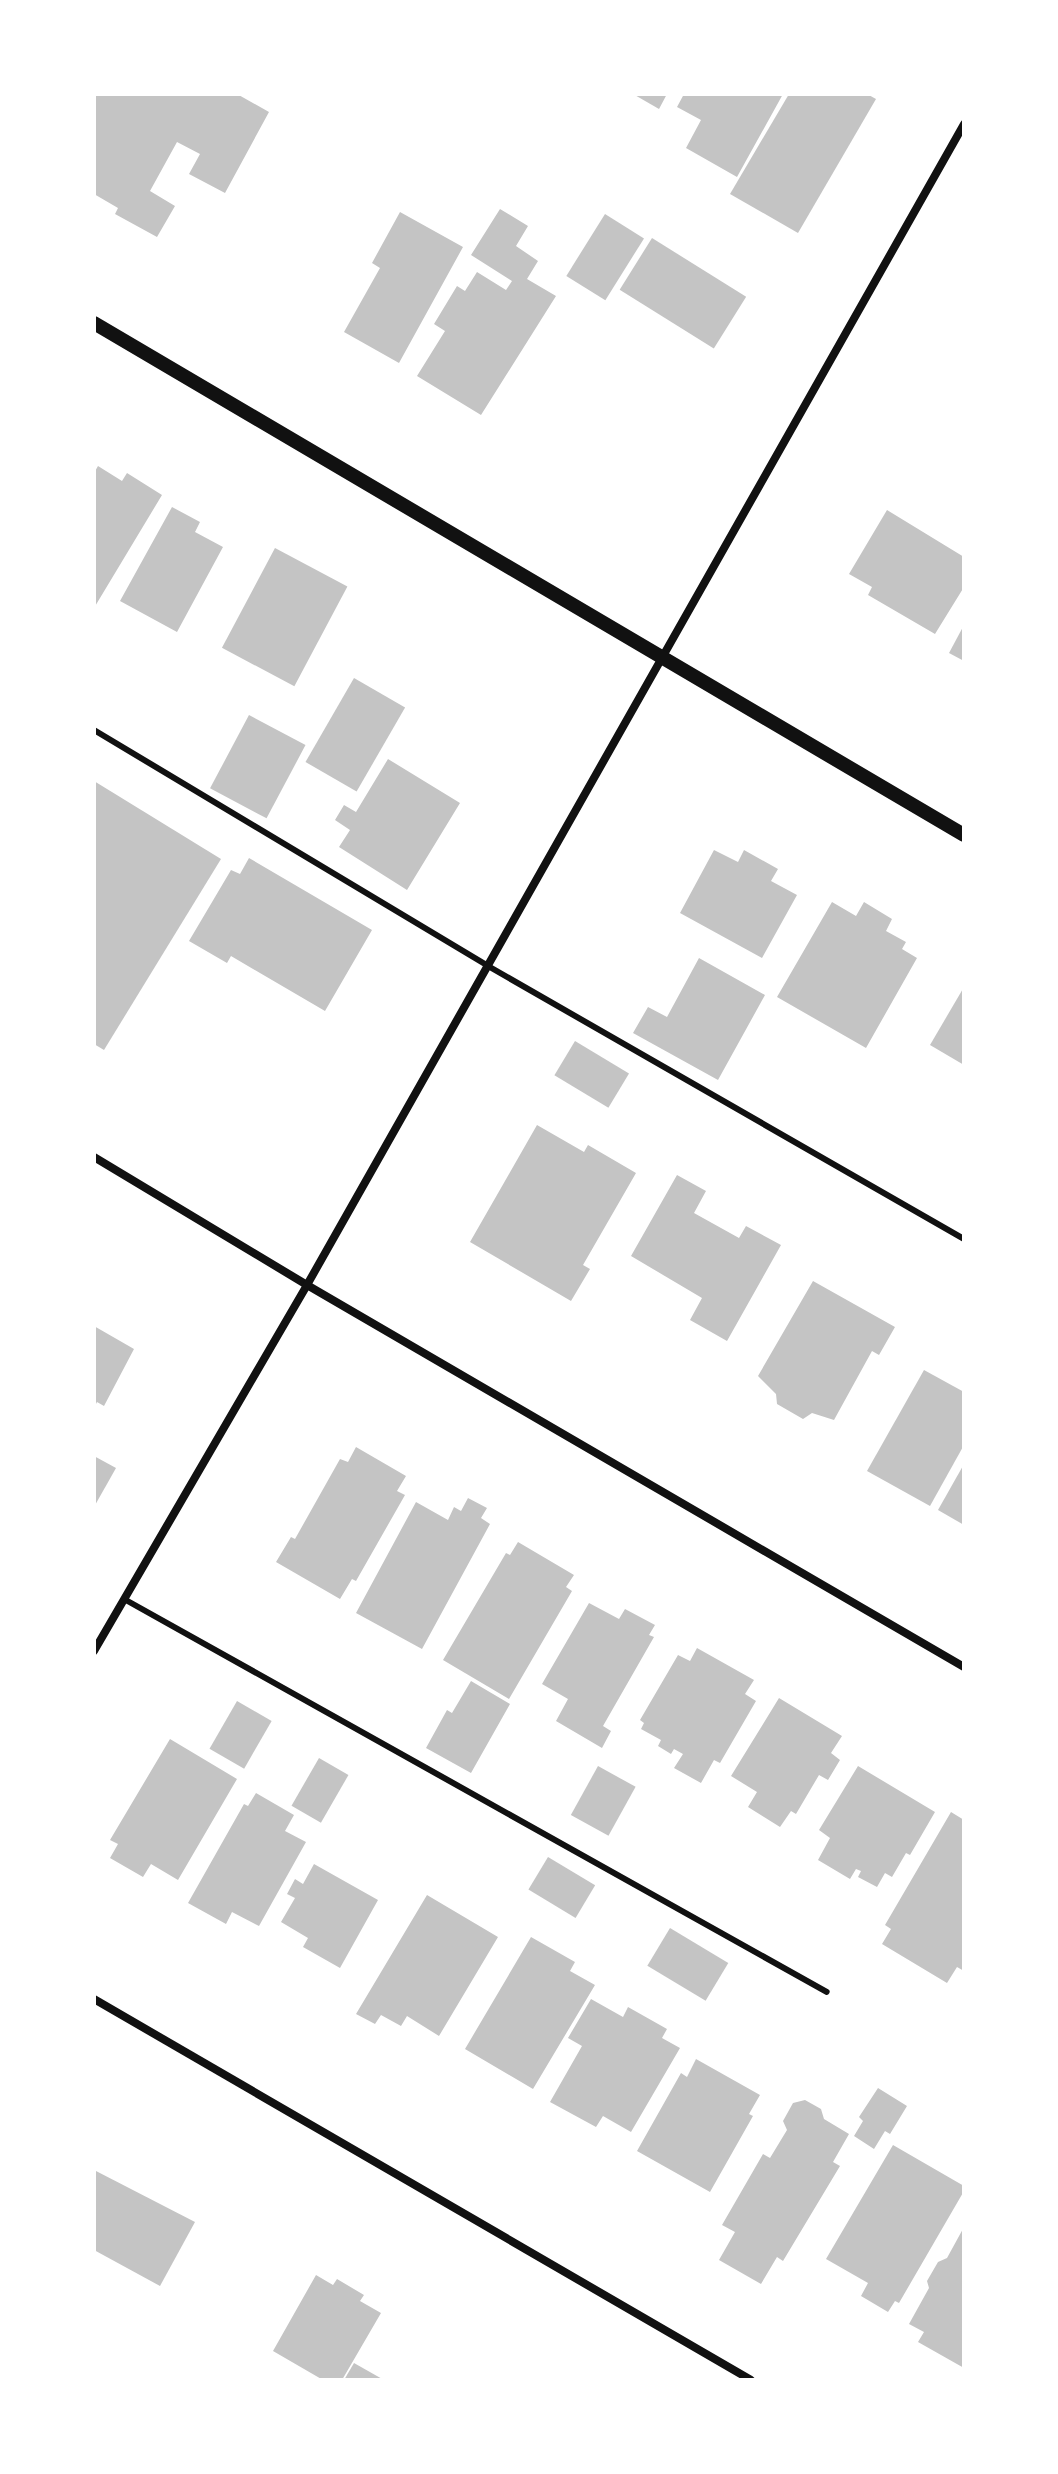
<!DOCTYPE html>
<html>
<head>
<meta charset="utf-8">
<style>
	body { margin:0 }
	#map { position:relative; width:1058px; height:2474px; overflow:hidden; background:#fff; font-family:"Noto Sans",sans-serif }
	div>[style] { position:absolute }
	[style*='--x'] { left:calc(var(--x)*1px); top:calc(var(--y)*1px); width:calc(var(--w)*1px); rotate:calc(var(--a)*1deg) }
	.building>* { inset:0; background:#c4c4c4; transform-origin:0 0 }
	.service>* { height:6px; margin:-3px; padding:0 3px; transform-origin:3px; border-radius:3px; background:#111 }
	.minor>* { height:8px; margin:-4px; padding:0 4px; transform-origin:4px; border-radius:4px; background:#111 }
	.tertiary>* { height:14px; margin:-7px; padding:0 7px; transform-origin:7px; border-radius:7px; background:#111 }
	span { translate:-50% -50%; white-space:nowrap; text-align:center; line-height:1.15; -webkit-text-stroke:8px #fff; paint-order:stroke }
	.frame { position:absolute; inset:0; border:96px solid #fff; pointer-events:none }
</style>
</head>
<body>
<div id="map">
	<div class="building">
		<div style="clip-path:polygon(94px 94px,237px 94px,269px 112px,225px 193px,189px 174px,200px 154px,177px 142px,150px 191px,175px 206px,157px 237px,115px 214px,118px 208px,94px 194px)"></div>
		<div style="clip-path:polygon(633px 94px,667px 94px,659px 109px)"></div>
		<div style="clip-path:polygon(684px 94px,783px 94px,737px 177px,686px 148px,701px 120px,677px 107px)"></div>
		<div style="clip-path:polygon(789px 94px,867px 94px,876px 99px,798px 233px,730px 194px)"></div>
		<div style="clip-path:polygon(500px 209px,528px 226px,516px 246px,538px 261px,527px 279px,556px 296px,481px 415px,417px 376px,445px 331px,434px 324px,457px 286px,465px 291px,477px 272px,506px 290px,512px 281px,471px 255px)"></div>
		<div style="clip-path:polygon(400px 212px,463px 247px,399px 363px,344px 332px,380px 268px,372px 263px)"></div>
		<div style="left:605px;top:214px;width:46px;height:73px;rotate:32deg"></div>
		<div style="left:652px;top:238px;width:111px;height:61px;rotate:32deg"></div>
		<div style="clip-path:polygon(98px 466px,122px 481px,127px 473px,162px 495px,94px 608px,94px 473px)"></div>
		<div style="clip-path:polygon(172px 507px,200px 522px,195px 532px,223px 547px,177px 632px,120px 601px)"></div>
		<div style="clip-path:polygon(887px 510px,964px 557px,964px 587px,935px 634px,868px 595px,872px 587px,849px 574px)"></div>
		<div style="left:275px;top:548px;width:82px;height:113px;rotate:28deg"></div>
		<div style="clip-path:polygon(964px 625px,964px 661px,949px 653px)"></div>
		<div style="left:354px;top:678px;width:59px;height:97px;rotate:30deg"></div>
		<div style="left:249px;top:715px;width:64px;height:83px;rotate:28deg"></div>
		<div style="clip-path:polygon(388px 759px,460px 803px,407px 890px,339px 847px,350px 830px,335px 820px,344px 805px,356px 812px)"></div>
		<div style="clip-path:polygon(94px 781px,221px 859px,104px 1050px,94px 1044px)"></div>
		<div style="clip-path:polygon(714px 850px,738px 862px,744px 850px,778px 869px,771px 881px,797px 895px,762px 958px,680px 913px)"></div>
		<div style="clip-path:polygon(249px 858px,372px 930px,325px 1011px,231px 956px,227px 963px,189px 941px,231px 870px,240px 874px)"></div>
		<div style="clip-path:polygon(832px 902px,856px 916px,864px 902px,892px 919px,886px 931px,906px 942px,902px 949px,917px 958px,866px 1048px,777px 997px)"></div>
		<div style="clip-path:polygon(699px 958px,765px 995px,718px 1080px,633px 1033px,648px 1007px,667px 1017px)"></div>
		<div style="clip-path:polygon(964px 987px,964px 1065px,930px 1045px)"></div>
		<div style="left:575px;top:1041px;width:63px;height:40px;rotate:31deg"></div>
		<div style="clip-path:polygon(537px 1125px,584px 1152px,588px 1145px,636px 1173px,583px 1265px,590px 1269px,571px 1301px,470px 1242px)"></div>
		<div style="clip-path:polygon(677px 1175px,706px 1191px,694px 1213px,739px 1238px,746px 1226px,781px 1245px,727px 1341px,690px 1320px,702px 1298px,631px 1256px)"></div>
		<div style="clip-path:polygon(813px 1281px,895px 1327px,879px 1355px,872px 1351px,834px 1420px,812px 1413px,803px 1419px,777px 1404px,776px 1394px,758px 1376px)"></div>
		<div style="clip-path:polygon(94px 1326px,134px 1349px,104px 1406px,97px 1402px,94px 1408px)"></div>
		<div style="clip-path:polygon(924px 1370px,964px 1392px,964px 1445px,930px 1506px,867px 1471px)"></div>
		<div style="clip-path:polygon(356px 1447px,406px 1476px,397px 1491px,405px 1495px,356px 1581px,352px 1579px,340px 1599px,276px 1562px,291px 1537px,295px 1539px,340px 1459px,348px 1462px)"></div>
		<div style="clip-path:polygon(94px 1456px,116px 1468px,94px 1507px)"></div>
		<div style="clip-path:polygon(964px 1464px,964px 1525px,938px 1510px)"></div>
		<div style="clip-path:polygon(468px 1498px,487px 1508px,481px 1518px,490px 1524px,422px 1649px,356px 1613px,416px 1502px,448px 1520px,454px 1507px,461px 1511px)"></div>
		<div style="clip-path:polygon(518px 1542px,574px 1575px,566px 1587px,572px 1591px,509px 1699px,443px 1660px,506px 1553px,510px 1555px)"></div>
		<div style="clip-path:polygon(589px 1603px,619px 1619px,625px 1609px,655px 1625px,649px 1635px,654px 1637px,603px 1726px,611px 1731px,602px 1748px,556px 1721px,568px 1699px,542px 1684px)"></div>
		<div style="clip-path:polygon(697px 1648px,754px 1680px,745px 1694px,756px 1701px,720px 1763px,714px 1760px,701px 1783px,674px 1768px,683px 1754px,674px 1749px,671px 1754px,658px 1746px,661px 1740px,641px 1729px,644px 1723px,640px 1720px,678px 1655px,690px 1661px)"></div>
		<div style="clip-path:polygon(471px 1681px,510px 1704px,471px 1773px,426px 1748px,447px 1710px,452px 1713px)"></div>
		<div style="clip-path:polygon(779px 1698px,842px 1736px,831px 1753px,840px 1760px,828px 1780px,819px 1775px,796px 1814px,791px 1811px,780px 1827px,748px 1807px,757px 1792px,731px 1776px)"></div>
		<div style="left:237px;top:1701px;width:40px;height:55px;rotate:30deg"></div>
		<div style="clip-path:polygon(170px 1739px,237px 1779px,178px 1880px,151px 1864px,143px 1877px,110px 1858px,118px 1844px,110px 1840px)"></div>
		<div style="left:319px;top:1758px;width:34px;height:55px;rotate:30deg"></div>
		<div style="left:598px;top:1766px;width:43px;height:56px;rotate:29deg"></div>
		<div style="clip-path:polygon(858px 1766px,935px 1812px,910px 1855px,906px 1853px,892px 1877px,885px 1873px,877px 1887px,858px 1877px,861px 1871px,856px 1869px,850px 1879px,818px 1860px,830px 1838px,819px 1830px)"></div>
		<div style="clip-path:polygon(256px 1793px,294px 1815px,285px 1831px,306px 1842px,259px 1926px,232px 1912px,226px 1924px,188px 1903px,244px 1804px,248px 1806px)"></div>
		<div style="clip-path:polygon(951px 1812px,964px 1820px,964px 1971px,957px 1967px,947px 1983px,882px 1944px,891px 1929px,885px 1925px)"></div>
		<div style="left:548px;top:1857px;width:55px;height:38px;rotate:31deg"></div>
		<div style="clip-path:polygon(314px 1864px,378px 1900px,340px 1968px,303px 1947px,308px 1938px,281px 1922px,295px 1898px,287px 1894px,295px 1879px,303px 1884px)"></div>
		<div style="clip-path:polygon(427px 1895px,498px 1937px,439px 2036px,407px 2016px,401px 2026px,381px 2015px,375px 2024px,356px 2014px)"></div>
		<div style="left:670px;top:1928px;width:68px;height:44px;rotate:31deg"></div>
		<div style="clip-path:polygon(531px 1937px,575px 1962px,570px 1971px,595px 1985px,533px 2089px,465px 2049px)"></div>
		<div style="clip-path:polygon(591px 1999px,623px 2017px,628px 2007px,667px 2029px,662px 2038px,680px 2048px,631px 2132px,603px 2116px,596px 2127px,550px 2102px,582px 2046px,568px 2038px)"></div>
		<div style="clip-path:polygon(696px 2059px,760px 2095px,749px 2114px,753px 2116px,710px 2192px,637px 2151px,681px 2073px,687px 2077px)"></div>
		<div style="clip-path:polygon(878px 2088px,907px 2106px,890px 2134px,885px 2131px,874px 2149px,854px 2136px,863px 2121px,859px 2117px)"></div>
		<div style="clip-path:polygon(805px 2100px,821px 2109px,824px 2119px,849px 2134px,833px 2162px,840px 2166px,783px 2261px,777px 2257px,761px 2284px,719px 2260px,735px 2232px,722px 2225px,763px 2154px,770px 2158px,787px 2130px,783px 2121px,793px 2103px)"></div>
		<div style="clip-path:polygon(893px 2145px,964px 2186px,964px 2191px,899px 2303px,895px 2301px,888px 2312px,861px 2296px,868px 2283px,826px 2259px)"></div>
		<div style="clip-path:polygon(96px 2171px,195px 2222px,160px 2286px,94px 2250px)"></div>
		<div style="clip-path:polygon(964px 2227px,964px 2368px,918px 2342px,924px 2332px,909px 2324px,929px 2288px,927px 2281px,938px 2262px,947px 2258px)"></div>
		<div style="clip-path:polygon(316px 2275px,333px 2285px,337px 2279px,364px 2295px,360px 2301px,381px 2313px,342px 2380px,323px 2380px,273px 2351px)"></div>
		<div style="clip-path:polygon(354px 2363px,384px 2380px,344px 2380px)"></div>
	</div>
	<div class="service">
		<div style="--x:94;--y:730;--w:459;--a:30.9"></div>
		<div style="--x:488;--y:966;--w:549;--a:29.84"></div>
		<div style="--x:124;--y:1599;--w:805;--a:29.21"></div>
	</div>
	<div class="minor">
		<div style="--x:94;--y:1157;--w:249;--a:31"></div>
		<div style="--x:307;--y:1285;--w:760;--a:30.18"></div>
		<div style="--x:94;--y:1651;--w:423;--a:-59.8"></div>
		<div style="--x:307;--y:1285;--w:1334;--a:-60.49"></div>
		<div style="--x:94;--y:1999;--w:759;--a:30.11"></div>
	</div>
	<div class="tertiary">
		<div style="--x:94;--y:323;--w:1009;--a:30.48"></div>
	</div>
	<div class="frame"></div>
</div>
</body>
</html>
